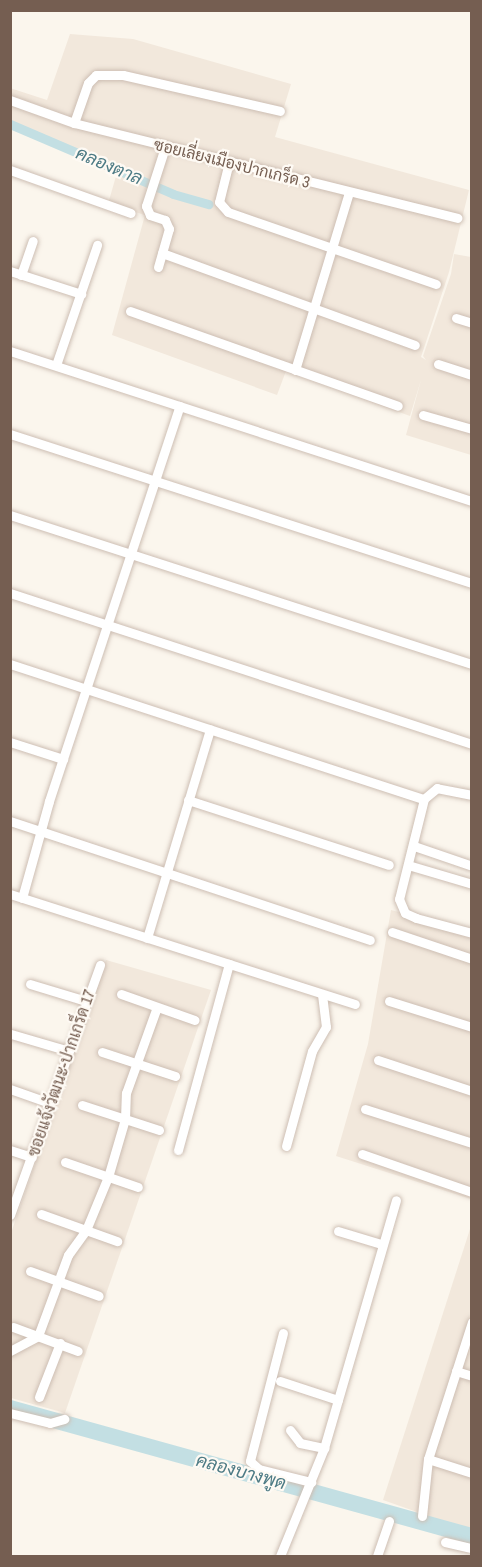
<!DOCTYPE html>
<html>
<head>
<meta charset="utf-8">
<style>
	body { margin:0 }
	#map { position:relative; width:482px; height:1567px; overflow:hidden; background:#fbf6ed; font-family:"Archivo Narrow",Sarabun,sans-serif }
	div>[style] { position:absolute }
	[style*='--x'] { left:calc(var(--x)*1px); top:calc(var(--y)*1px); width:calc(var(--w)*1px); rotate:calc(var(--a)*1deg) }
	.residential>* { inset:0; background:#f2e8dc }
	.canal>* { height:9px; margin:-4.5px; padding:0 4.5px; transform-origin:4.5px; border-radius:4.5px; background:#c3dfe3 }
	.river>* { height:16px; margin:-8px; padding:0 8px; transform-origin:8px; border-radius:8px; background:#c3dfe3 }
	.roads { filter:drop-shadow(0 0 2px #cdbeb3) drop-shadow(0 0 2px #cdbeb3) }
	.street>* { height:9px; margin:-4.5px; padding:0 4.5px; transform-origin:4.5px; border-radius:4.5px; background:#fff }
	span { translate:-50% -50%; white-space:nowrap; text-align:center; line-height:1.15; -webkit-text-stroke:4.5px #fefaf4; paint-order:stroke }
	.street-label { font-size:16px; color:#755e51 }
	.water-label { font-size:18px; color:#4d7b85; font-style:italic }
	.frame { position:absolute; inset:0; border:12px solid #755e51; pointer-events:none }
</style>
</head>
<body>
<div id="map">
	<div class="residential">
		<div style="clip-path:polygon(70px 34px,133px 39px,291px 84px,275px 137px,469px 190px,449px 272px,421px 357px,426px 360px,423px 356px,451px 274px,454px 254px,471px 257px,471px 455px,406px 435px,421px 380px,410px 416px,286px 371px,277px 395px,112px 335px,145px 215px,108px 204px,118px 169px,11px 128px,10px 88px,47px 100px)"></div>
		<div style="clip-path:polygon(391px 910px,471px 931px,471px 1199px,336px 1156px,368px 1044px)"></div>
		<div style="clip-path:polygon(106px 960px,211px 990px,65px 1413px,11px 1398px,11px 1233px)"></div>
		<div style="clip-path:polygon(471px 1226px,471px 1531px,383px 1500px)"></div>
	</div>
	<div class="canal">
		<div style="--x:10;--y:124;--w:177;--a:23.2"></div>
		<div style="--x:173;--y:194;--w:37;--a:16"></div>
	</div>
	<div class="river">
		<div style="--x:10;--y:1408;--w:479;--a:15.5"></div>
	</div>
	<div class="roads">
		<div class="street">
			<div style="--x:10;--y:100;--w:68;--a:19.8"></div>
			<div style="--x:74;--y:123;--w:395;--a:13.9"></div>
			<div style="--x:74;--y:123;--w:42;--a:-70.7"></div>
			<div style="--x:88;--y:83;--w:11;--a:-45"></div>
			<div style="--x:96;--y:75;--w:27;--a:0"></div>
			<div style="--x:123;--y:75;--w:161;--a:12.9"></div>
			<div style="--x:229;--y:162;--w:41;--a:104"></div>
			<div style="--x:219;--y:202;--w:13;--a:48"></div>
			<div style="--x:228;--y:212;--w:220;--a:19.1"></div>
			<div style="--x:10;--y:170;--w:128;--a:19.6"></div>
			<div style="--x:162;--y:253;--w:269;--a:20"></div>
			<div style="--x:158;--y:267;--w:40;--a:-74"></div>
			<div style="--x:169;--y:229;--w:10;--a:-114"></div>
			<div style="--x:165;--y:220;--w:16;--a:-162"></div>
			<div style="--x:150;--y:215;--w:10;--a:-114"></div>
			<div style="--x:146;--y:206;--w:62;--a:-72.1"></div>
			<div style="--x:10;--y:271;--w:75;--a:17.9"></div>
			<div style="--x:21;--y:275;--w:36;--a:-71"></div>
			<div style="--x:130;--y:311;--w:284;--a:19.5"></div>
			<div style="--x:456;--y:318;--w:17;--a:17"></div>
			<div style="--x:10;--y:351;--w:486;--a:18"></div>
			<div style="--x:438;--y:364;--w:36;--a:18"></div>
			<div style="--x:56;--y:365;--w:127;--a:-71.1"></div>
			<div style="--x:295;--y:370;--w:186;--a:-73.1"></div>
			<div style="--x:423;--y:415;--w:51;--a:15.9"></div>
			<div style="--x:10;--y:434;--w:485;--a:17.9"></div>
			<div style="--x:10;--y:515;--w:485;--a:17.9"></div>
			<div style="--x:10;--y:593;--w:486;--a:18.1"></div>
			<div style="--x:10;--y:664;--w:435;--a:18.1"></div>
			<div style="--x:10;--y:742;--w:56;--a:17.8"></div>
			<div style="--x:472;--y:795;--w:36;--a:-169"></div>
			<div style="--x:437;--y:788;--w:17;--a:140"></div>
			<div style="--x:424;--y:799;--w:103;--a:104"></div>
			<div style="--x:399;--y:899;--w:15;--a:67"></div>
			<div style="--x:405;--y:913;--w:12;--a:24"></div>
			<div style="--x:416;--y:918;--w:58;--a:15"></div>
			<div style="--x:188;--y:800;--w:211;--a:17.9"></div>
			<div style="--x:10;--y:821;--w:379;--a:18.3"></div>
			<div style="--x:414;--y:846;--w:61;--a:19"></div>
			<div style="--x:408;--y:865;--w:67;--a:16.5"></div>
			<div style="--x:10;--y:894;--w:362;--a:17.7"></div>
			<div style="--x:22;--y:898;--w:101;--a:-74.4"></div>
			<div style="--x:49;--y:801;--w:416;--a:-71.7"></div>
			<div style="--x:392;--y:932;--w:84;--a:18.6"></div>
			<div style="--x:147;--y:938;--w:218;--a:-73.2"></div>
			<div style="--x:30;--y:984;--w:59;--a:16.9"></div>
			<div style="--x:121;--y:994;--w:78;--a:19.4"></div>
			<div style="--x:389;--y:1001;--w:87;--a:17.4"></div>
			<div style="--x:11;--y:1034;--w:60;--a:16.3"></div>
			<div style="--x:102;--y:1052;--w:77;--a:18.2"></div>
			<div style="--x:378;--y:1060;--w:99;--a:18.3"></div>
			<div style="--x:10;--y:1089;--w:42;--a:19.3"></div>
			<div style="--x:82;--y:1105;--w:81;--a:18"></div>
			<div style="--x:365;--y:1109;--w:112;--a:17.6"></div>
			<div style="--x:286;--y:1146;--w:98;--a:-74.7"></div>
			<div style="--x:312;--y:1051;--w:28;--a:-60"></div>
			<div style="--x:326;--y:1027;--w:33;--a:-97"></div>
			<div style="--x:10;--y:1150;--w:23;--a:18"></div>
			<div style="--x:178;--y:1150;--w:193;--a:-74.7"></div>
			<div style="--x:362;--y:1154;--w:116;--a:19.1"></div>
			<div style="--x:65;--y:1162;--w:77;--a:18.9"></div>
			<div style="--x:41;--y:1214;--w:81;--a:19.6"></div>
			<div style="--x:10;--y:1215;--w:266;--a:-70.2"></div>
			<div style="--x:338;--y:1231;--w:45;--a:16.8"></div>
			<div style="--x:30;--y:1271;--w:73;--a:19.9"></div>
			<div style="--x:13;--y:1327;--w:69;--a:20.3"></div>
			<div style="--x:283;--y:1333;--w:132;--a:104.5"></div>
			<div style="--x:250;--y:1461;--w:12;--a:42"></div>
			<div style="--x:259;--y:1469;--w:54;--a:14"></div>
			<div style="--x:10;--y:1351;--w:32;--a:-28"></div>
			<div style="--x:38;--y:1336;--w:86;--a:-69.7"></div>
			<div style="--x:68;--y:1255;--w:31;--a:-54"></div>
			<div style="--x:86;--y:1230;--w:57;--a:-67.5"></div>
			<div style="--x:108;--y:1177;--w:60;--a:-73.7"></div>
			<div style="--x:125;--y:1119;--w:26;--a:-88"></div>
			<div style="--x:126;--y:1093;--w:91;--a:-70.2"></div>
			<div style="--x:456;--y:1371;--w:17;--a:17"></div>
			<div style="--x:280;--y:1381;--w:61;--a:18.1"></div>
			<div style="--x:39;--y:1397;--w:58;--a:-68.7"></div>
			<div style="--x:10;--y:1413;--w:41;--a:14"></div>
			<div style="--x:50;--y:1423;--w:15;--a:-16"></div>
			<div style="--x:290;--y:1430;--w:16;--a:52"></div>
			<div style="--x:300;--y:1443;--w:25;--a:12"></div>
			<div style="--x:428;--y:1459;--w:46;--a:17.7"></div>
			<div style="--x:422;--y:1516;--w:57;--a:-84"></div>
			<div style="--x:428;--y:1459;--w:144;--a:-72.2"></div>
			<div style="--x:445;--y:1542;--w:28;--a:13"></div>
			<div style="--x:280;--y:1556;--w:117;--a:-67.8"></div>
			<div style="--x:324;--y:1448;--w:258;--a:-73.8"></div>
			<div style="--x:377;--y:1556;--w:37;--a:-71"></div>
		</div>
	</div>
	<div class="street-label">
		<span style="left:232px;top:163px;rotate:14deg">ซอยเลี่ยงเมืองปากเกร็ด 3</span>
		<span style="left:61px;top:1073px;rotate:-71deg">ซอยแจ้งวัฒนะ-ปากเกร็ด 17</span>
	</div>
	<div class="water-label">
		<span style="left:109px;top:166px;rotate:23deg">คลองตาล</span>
		<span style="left:241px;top:1472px;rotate:15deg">คลองบางพูด</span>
	</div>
	<div class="frame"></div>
</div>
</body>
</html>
